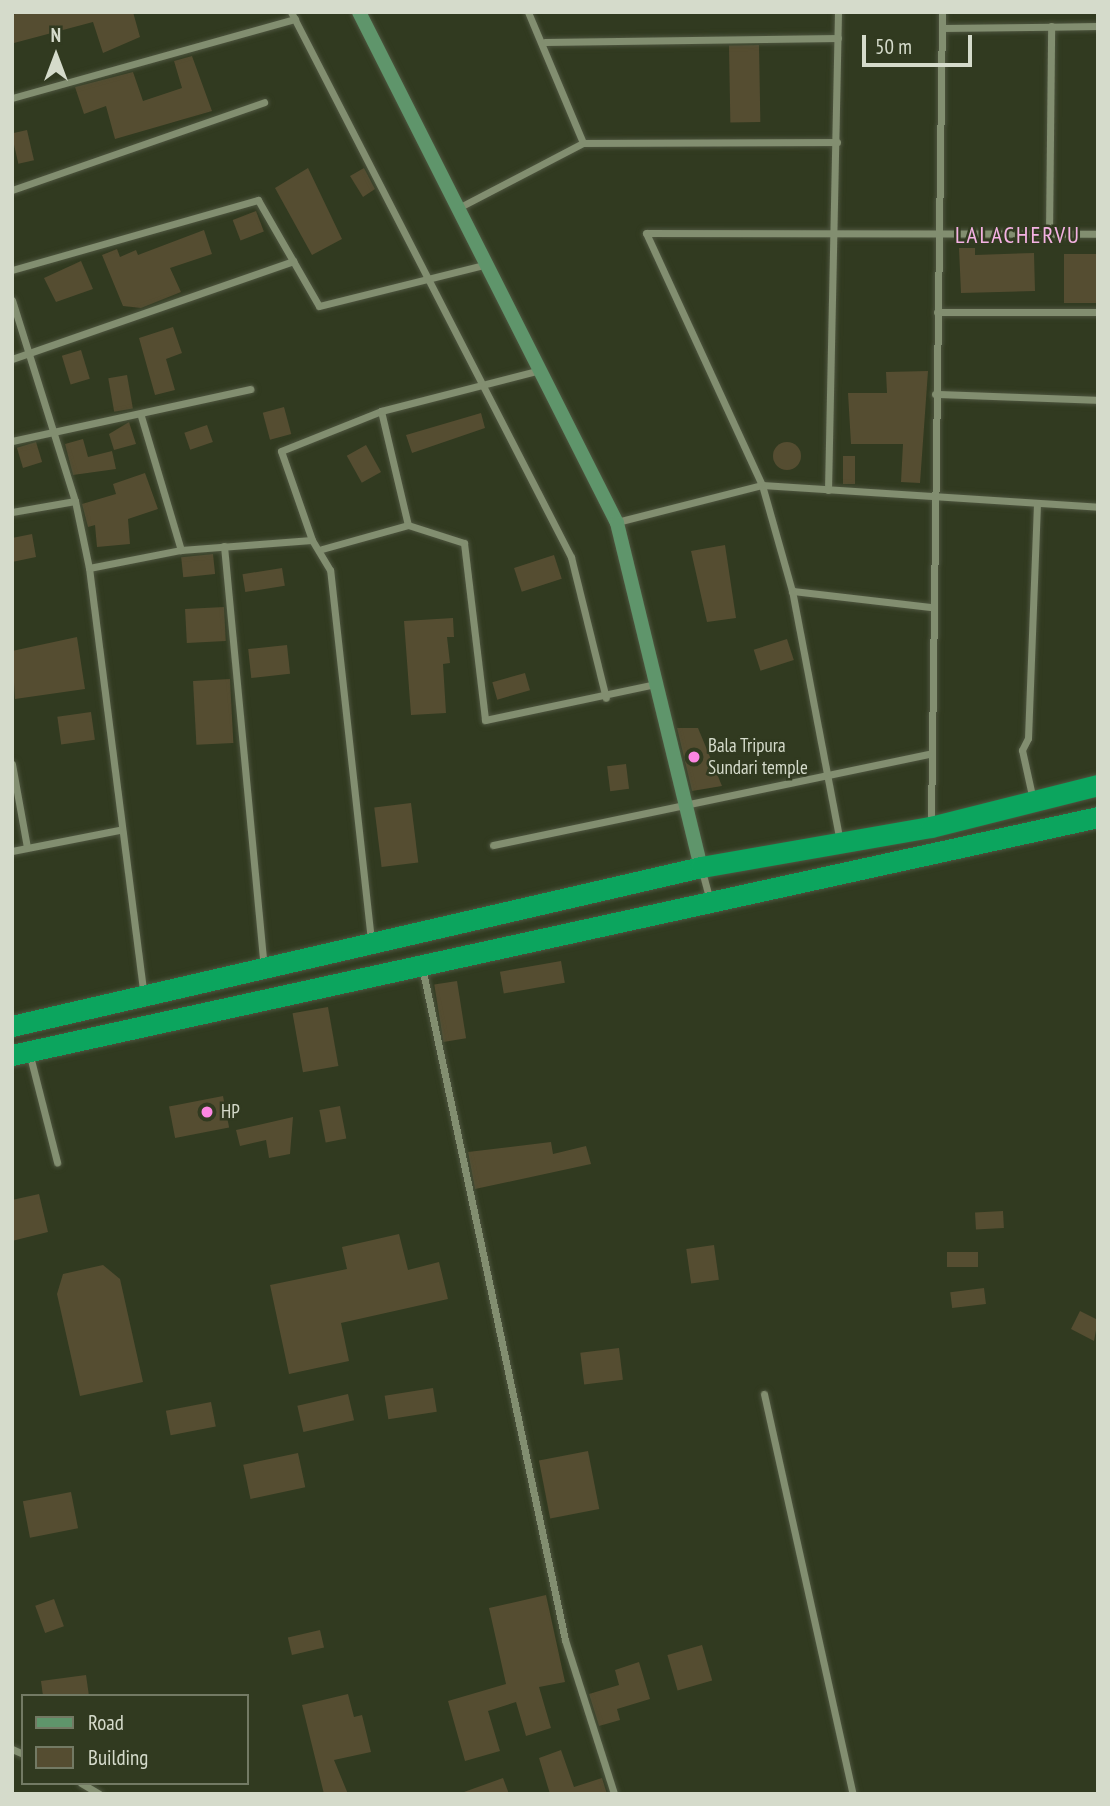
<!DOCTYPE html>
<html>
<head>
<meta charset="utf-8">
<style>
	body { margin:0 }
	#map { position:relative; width:1110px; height:1806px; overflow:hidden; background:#313a20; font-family:"PT Sans Narrow",sans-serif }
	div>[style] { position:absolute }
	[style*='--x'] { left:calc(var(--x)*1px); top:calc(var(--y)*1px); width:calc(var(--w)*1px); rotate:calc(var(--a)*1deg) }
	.building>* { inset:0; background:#554d31; transform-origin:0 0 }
	.round { border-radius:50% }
	.roads { filter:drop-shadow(0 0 2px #4e553f) drop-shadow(0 0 2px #4e553f) }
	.street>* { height:7px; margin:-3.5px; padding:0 3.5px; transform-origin:3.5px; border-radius:3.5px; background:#828e70 }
	.secondary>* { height:14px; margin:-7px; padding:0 7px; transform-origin:7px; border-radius:7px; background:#5f956b }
	.highway>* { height:21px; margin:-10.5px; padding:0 10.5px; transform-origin:10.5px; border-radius:10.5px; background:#0ca55e }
	.dots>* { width:19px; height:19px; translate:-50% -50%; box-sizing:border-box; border:4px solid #313a20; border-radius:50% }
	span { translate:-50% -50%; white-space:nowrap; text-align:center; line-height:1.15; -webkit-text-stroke:5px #313a20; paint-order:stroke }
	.poi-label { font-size:19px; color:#d5dbcb }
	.left { translate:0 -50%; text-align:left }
	.quarter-label { font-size:23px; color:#f4b2e3; letter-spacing:2px }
	.frame { position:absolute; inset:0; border:14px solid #d5dbcb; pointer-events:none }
	.legend { position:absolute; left:21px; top:1694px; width:228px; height:91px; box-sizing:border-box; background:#313a20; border:2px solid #737a64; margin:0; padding:9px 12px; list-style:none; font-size:21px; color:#d5dbcb }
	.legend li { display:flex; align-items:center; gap:14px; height:35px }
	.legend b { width:35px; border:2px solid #737a64 }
	.north { position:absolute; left:21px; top:21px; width:70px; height:70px; -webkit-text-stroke:5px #313a20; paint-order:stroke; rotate:0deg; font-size:19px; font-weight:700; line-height:28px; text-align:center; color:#d5dbcb }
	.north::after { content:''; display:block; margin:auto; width:24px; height:32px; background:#d5dbcb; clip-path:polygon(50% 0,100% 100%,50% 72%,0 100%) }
	.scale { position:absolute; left:862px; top:35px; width:110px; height:32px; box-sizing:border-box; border:4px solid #d5dbcb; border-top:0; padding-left:9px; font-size:21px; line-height:24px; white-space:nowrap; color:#d5dbcb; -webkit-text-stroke:5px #313a20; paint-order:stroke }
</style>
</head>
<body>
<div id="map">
	<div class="building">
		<div style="clip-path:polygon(133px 12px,140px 37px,103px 53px,93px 22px,14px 43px,12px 36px,12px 15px,23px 12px)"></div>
		<div style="left:759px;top:45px;width:77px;height:30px;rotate:89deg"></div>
		<div style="clip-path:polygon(192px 56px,212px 111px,115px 139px,106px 106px,84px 114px,75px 87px,133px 72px,143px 101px,182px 88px,174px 61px)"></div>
		<div style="left:27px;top:130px;width:31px;height:16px;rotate:77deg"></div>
		<div style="clip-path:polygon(308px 168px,342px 239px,312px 255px,275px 188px)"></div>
		<div style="clip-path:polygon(364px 168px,375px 189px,363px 197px,350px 176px)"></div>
		<div style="left:256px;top:211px;width:22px;height:25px;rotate:69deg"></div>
		<div style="clip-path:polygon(204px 230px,212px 254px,170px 268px,181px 292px,141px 308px,123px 306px,102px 255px,117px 249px,120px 257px,136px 250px,138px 255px)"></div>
		<div style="clip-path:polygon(959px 248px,975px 248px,975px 255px,1034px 253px,1035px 291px,961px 293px)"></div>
		<div style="left:1098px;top:254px;width:49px;height:34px;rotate:90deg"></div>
		<div style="clip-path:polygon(81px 261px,93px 289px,56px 302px,44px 278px)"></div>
		<div style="clip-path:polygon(173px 327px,182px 353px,166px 359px,175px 390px,155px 395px,139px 338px)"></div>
		<div style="left:81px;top:350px;width:30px;height:20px;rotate:73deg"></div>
		<div style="clip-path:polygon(928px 371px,920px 483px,901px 482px,903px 444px,851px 444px,848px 393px,887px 393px,886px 372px)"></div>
		<div style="left:127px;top:375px;width:34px;height:19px;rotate:80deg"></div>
		<div style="left:284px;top:407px;width:28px;height:22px;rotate:75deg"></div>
		<div style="clip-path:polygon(481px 413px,485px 428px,412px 453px,406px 435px)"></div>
		<div style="clip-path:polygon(129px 422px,136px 444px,114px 450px,109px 434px)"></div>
		<div style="left:207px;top:425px;width:18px;height:24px;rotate:71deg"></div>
		<div style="clip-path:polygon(83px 439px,88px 457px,112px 451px,116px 469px,73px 475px,65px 444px)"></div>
		<div style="left:36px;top:442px;width:21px;height:20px;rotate:73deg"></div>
		<div class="round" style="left:773px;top:442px;width:28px;height:28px"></div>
		<div style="left:366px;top:445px;width:31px;height:22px;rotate:61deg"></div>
		<div style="left:843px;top:456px;width:12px;height:28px"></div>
		<div style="clip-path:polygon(145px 473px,158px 509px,128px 519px,130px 544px,97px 547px,95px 525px,88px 527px,82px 504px,116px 494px,113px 484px)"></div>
		<div style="clip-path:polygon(32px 534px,36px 557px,12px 562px,12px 538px)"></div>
		<div style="clip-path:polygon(725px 545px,736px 618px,707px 622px,691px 551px)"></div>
		<div style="left:213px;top:554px;width:20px;height:32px;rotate:84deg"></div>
		<div style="left:554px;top:555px;width:25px;height:42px;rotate:72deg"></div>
		<div style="left:282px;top:568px;width:18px;height:40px;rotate:81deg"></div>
		<div style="left:224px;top:607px;width:34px;height:39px;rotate:87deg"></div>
		<div style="clip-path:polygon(453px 618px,454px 637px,447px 637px,450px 663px,443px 664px,446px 713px,411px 715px,404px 621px)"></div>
		<div style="clip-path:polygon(77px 637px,85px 689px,15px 699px,12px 651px)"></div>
		<div style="left:787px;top:639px;width:22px;height:35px;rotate:72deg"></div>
		<div style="left:287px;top:645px;width:29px;height:39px;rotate:84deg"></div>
		<div style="left:525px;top:673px;width:18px;height:34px;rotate:74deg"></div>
		<div style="left:230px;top:679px;width:64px;height:37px;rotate:87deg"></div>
		<div style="left:91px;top:712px;width:28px;height:34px;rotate:82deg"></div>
		<div style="clip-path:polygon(677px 728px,698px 728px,722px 786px,692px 791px)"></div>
		<div style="left:626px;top:764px;width:25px;height:19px;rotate:83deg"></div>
		<div style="left:411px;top:803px;width:60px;height:37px;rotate:83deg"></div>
		<div style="left:561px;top:961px;width:22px;height:62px;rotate:80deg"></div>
		<div style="left:457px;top:981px;width:58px;height:23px;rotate:81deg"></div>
		<div style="left:328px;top:1007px;width:60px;height:36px;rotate:80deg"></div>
		<div style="left:223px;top:1096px;width:32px;height:55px;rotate:79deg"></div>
		<div style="left:340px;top:1106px;width:33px;height:21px;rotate:79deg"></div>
		<div style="clip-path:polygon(293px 1117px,290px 1154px,269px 1158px,266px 1140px,240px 1146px,236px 1130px)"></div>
		<div style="clip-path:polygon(551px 1142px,553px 1154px,586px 1146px,591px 1164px,475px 1189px,468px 1152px)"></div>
		<div style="clip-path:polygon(39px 1194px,48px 1232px,12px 1241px,12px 1200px)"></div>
		<div style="left:1003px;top:1211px;width:17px;height:28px;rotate:87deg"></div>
		<div style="clip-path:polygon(399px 1234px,408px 1270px,439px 1262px,448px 1299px,341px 1323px,349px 1361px,289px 1374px,270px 1285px,347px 1269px,342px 1247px)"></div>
		<div style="left:714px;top:1245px;width:35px;height:28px;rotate:82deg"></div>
		<div style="left:947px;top:1252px;width:31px;height:15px"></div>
		<div style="clip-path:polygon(103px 1265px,120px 1279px,143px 1382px,80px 1396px,57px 1294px,63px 1274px)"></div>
		<div style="left:984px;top:1288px;width:16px;height:34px;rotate:83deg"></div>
		<div style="clip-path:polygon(1080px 1311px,1098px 1320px,1094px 1341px,1071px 1329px)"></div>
		<div style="left:619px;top:1348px;width:32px;height:39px;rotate:83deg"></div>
		<div style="left:433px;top:1388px;width:24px;height:49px;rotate:81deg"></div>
		<div style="left:348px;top:1394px;width:27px;height:52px;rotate:77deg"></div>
		<div style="left:211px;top:1402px;width:25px;height:46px;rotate:79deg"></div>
		<div style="left:588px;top:1451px;width:59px;height:50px;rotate:79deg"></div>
		<div style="left:298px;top:1453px;width:35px;height:56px;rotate:78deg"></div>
		<div style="left:71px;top:1492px;width:37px;height:49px;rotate:79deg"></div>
		<div style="clip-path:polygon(546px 1595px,565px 1682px,539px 1687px,551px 1728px,526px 1736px,516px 1702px,488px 1711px,500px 1751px,465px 1761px,448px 1701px,506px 1684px,489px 1608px)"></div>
		<div style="left:54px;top:1599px;width:29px;height:20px;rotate:70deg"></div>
		<div style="left:320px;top:1630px;width:18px;height:33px;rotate:77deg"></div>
		<div style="left:702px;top:1645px;width:37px;height:36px;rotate:74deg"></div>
		<div style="clip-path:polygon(639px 1662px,650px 1699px,617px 1709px,620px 1720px,599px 1726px,589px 1694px,619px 1685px,615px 1670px)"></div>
		<div style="clip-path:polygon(86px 1675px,89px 1696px,43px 1696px,41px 1681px)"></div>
		<div style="clip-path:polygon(348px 1694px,354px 1717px,362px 1715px,371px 1752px,334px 1760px,348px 1794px,324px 1794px,302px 1705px)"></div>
		<div style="clip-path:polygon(561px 1750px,574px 1787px,602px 1778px,607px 1794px,550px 1794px,539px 1758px)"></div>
		<div style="clip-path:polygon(503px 1778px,509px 1794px,464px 1794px,464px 1792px)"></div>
	</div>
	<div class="roads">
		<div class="street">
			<div style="--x:291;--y:12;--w:613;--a:62.81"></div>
			<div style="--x:571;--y:557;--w:145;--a:76.1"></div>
			<div style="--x:528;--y:12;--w:142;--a:67.2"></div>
			<div style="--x:942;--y:28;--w:156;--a:-0.7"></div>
			<div style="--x:545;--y:42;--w:293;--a:-0.8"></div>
			<div style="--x:12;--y:98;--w:294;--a:-15.6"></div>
			<div style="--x:12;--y:190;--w:267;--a:-19.2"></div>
			<div style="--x:462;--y:206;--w:136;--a:-27.5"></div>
			<div style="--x:583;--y:143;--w:254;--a:-0.2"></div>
			<div style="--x:1049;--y:234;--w:208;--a:-89.4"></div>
			<div style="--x:12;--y:270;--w:256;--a:-15.9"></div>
			<div style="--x:258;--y:200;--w:122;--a:60.1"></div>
			<div style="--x:319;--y:306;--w:174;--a:-14"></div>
			<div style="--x:12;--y:300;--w:211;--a:72.6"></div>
			<div style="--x:75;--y:501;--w:68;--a:78.2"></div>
			<div style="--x:89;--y:568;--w:427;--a:82.7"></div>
			<div style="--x:937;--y:312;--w:161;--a:0"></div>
			<div style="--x:12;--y:359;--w:298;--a:-19.2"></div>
			<div style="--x:935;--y:394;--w:163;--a:2.1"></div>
			<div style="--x:381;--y:411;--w:117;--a:76.7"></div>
			<div style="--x:141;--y:416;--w:140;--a:73.4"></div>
			<div style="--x:181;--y:550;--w:131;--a:-4.4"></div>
			<div style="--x:12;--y:441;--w:244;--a:-12.3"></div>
			<div style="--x:828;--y:490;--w:478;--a:-88.8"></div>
			<div style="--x:12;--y:512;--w:64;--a:-9.9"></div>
			<div style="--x:617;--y:522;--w:150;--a:-14.3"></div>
			<div style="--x:762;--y:485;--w:337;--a:3.7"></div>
			<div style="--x:224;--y:546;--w:423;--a:84.6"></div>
			<div style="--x:322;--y:549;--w:89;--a:-15.6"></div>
			<div style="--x:408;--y:525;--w:59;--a:17.8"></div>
			<div style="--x:464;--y:543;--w:178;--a:83.2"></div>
			<div style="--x:485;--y:720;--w:175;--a:-11.9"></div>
			<div style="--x:89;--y:568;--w:94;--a:-11.1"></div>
			<div style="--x:792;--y:591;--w:140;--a:6.6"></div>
			<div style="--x:12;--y:764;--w:84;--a:79.8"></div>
			<div style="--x:1033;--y:800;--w:51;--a:-102.4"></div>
			<div style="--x:1022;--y:750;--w:13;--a:-63"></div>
			<div style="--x:1028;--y:738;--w:234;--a:-87.8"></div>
			<div style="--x:931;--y:823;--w:811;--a:-89.22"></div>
			<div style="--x:840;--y:842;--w:256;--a:-100.8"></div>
			<div style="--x:792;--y:591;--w:110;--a:-105.8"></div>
			<div style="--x:762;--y:485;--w:277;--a:-114.7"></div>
			<div style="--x:646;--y:233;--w:452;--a:0.1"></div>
			<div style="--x:493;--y:845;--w:445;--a:-11.8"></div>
			<div style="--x:12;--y:851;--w:109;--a:-11.1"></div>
			<div style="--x:702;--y:871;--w:28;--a:75"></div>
			<div style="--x:371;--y:940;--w:372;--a:-96.3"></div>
			<div style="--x:330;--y:570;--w:35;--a:-121"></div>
			<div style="--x:312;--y:540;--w:94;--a:-109.2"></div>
			<div style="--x:281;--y:451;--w:108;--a:-21.8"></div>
			<div style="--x:381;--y:411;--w:165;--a:-14.4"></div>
			<div style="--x:422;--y:967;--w:688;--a:78"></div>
			<div style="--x:565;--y:1640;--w:162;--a:72.3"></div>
			<div style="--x:29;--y:1052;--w:114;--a:75.7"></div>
			<div style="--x:764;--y:1394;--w:410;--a:77.5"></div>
			<div style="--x:12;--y:1749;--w:12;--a:24"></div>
			<div style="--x:81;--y:1783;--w:21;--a:31"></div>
		</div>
		<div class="secondary">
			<div style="--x:359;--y:12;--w:572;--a:63.21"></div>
			<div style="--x:617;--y:523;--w:354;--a:76.3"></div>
		</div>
		<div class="highway">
			<div style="--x:12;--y:1026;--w:707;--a:-12.99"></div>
			<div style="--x:701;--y:867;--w:233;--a:-9.9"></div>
			<div style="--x:931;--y:827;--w:172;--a:-14.1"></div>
			<div style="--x:12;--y:1055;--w:1112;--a:-12.36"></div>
		</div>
	</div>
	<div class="dots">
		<div style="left:694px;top:757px;background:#fd86e2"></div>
		<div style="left:207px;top:1112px;background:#fd86e2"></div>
	</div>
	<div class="poi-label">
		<span class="left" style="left:708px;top:757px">Bala Tripura<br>Sundari temple</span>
		<span class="left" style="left:221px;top:1112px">HP</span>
	</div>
	<div class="quarter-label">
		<span style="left:1018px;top:235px">LALACHERVU</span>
	</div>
	<div class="frame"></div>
	<ul class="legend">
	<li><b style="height:9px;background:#5f956b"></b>Road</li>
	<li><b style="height:19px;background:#554d31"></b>Building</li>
	</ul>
	<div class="north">N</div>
	<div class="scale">50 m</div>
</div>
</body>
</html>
